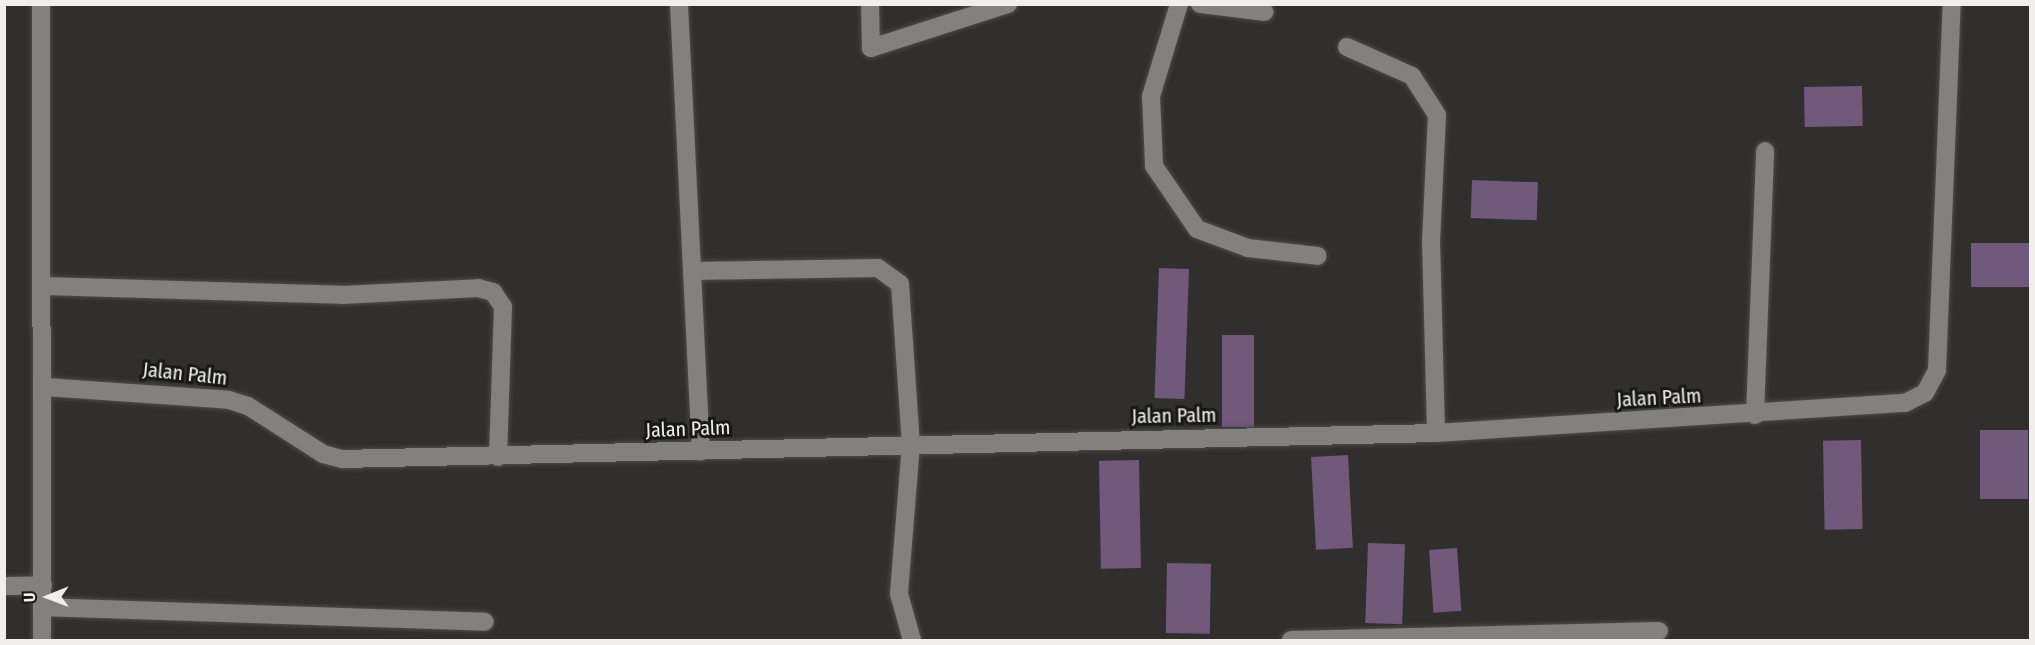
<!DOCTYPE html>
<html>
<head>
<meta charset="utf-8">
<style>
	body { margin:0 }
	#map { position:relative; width:2035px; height:645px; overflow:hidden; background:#312f2d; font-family:"Fira Sans Condensed",sans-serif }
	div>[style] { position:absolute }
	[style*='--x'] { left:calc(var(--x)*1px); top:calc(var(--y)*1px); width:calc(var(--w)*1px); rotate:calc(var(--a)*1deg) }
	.building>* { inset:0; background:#70597b; transform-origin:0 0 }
	.roads { filter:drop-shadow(0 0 2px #4d4b49) drop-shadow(0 0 2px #4d4b49) }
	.minor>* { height:18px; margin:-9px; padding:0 9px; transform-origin:9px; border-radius:9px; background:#82817e }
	span { translate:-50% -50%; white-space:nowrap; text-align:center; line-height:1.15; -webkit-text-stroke:6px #181817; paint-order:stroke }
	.street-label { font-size:20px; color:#f0efee }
	.frame { position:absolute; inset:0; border:6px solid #f0efee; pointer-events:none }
	.north { position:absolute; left:18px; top:567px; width:60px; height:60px; -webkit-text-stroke:4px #181817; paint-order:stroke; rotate:269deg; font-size:16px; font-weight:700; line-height:24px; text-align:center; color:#f0efee }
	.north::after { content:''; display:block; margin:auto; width:21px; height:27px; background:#f0efee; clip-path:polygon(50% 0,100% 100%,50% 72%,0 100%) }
</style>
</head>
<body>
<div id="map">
	<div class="building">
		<div style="left:1862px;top:86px;width:40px;height:58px;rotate:89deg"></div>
		<div style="left:1472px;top:180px;width:66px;height:38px;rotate:2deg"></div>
		<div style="left:2030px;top:243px;width:44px;height:59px;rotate:90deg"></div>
		<div style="left:1159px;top:268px;width:30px;height:130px;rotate:2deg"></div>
		<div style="left:1222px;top:335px;width:32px;height:92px"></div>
		<div style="left:1980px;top:430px;width:48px;height:69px"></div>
		<div style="left:1861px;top:440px;width:89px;height:38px;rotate:89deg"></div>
		<div style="left:1348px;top:455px;width:93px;height:37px;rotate:87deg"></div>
		<div style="left:1139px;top:460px;width:108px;height:40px;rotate:89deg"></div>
		<div style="left:1368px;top:543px;width:37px;height:80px;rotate:2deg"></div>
		<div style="left:1457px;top:548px;width:63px;height:28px;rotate:86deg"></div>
		<div style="left:1167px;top:563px;width:44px;height:70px;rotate:1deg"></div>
	</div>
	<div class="roads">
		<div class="minor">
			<div style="--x:41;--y:4;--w:636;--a:89.91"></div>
			<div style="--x:679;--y:4;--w:448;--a:87.2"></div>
			<div style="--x:870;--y:4;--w:44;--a:88.7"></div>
			<div style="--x:871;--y:48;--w:144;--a:-17.8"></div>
			<div style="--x:1179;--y:4;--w:96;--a:106.9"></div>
			<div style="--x:1151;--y:96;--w:70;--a:87.5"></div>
			<div style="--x:1154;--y:166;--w:76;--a:55.7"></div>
			<div style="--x:1197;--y:229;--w:54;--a:20.4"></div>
			<div style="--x:1248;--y:248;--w:70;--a:6.5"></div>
			<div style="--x:1200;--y:4;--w:65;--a:7"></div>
			<div style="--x:1347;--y:47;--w:71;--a:24"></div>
			<div style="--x:1412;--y:76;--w:46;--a:57.3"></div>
			<div style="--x:1437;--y:115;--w:125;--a:92.7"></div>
			<div style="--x:1431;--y:240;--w:193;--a:88.5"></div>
			<div style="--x:692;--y:271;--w:186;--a:-0.9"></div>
			<div style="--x:878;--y:268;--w:27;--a:36"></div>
			<div style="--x:900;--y:284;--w:160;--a:86.1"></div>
			<div style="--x:911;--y:444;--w:150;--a:94.6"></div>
			<div style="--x:899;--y:594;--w:48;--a:74.2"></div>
			<div style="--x:43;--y:286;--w:299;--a:1.7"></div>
			<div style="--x:342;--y:295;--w:136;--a:-2.9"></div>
			<div style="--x:478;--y:288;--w:16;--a:15"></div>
			<div style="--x:493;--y:292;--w:18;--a:56"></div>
			<div style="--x:503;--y:307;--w:150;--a:91.9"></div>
			<div style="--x:45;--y:387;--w:184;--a:4"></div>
			<div style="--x:229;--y:400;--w:20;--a:18"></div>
			<div style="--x:248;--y:406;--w:89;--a:32.6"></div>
			<div style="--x:323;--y:454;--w:20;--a:15"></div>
			<div style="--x:342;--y:459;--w:1094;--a:-1.36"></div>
			<div style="--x:1436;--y:433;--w:470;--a:-3.7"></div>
			<div style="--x:1905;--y:403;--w:22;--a:-27"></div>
			<div style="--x:1925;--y:393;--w:26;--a:-62"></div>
			<div style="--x:1937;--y:370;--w:366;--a:-87.7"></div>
			<div style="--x:1755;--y:415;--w:264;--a:-87.8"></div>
			<div style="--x:4;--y:586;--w:39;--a:-1"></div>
			<div style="--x:42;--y:607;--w:443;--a:1.9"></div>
			<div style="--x:1291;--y:640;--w:368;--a:-1.4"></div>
		</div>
	</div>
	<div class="street-label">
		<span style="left:185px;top:374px;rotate:6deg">Jalan Palm</span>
		<span style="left:1659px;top:398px;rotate:-3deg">Jalan Palm</span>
		<span style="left:1174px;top:416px;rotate:-1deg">Jalan Palm</span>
		<span style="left:688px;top:429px;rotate:-2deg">Jalan Palm</span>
	</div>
	<div class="frame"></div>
	<div class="north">U</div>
</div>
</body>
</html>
